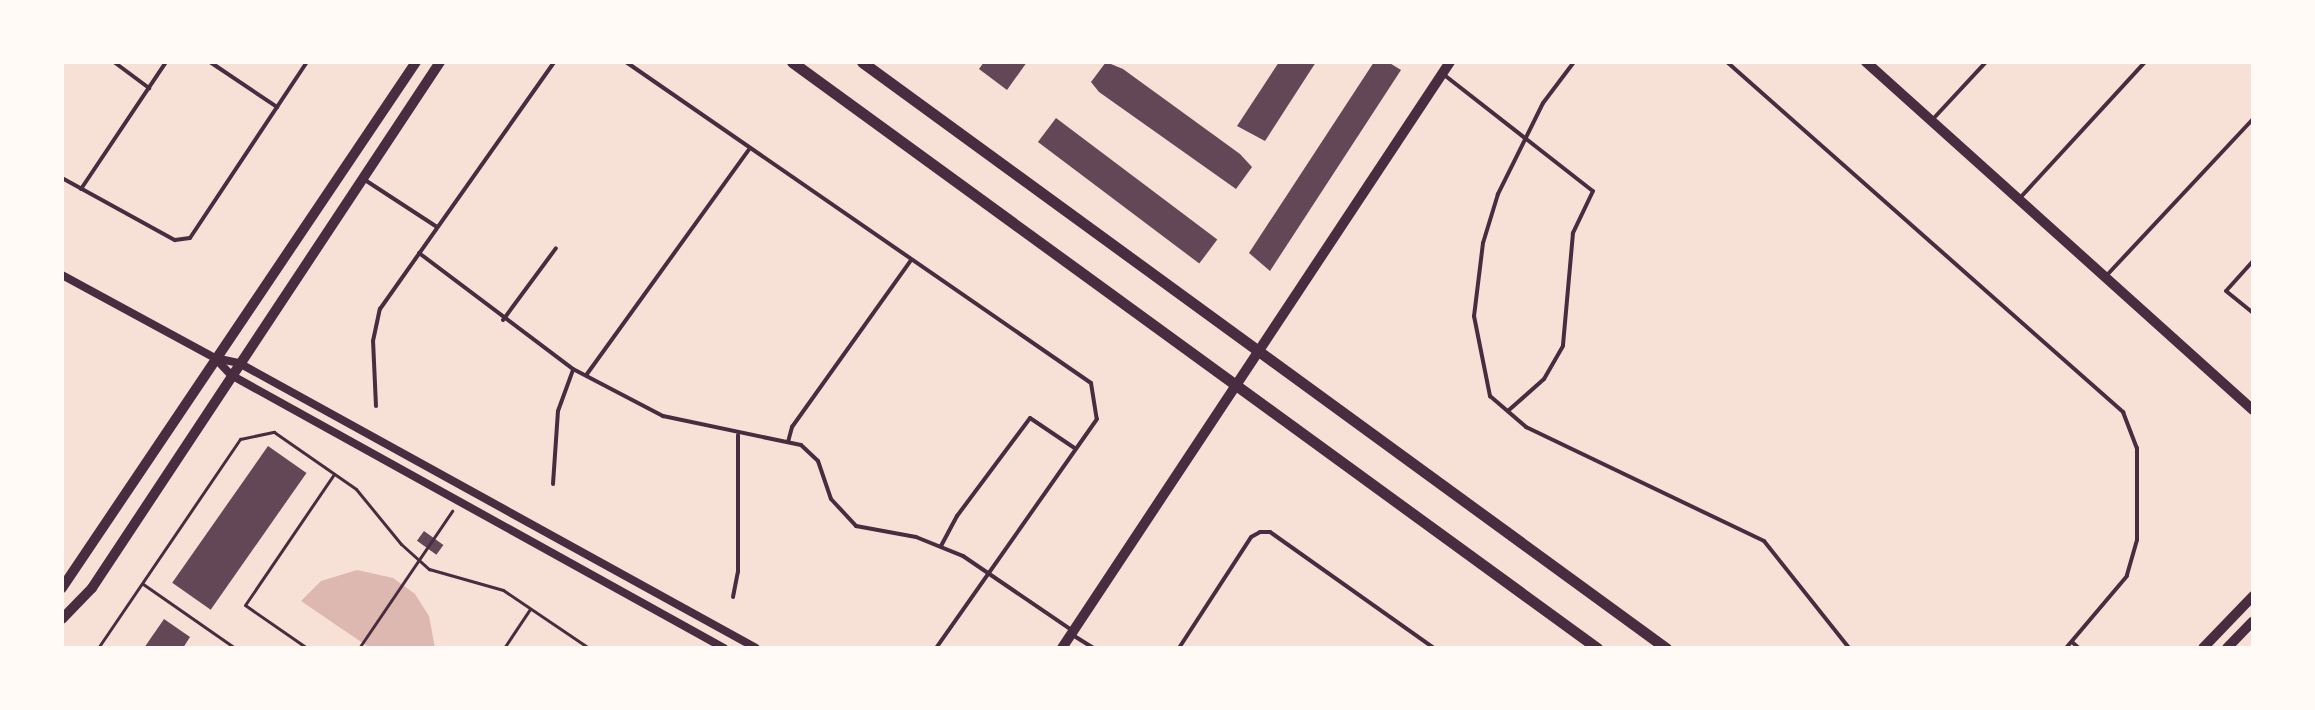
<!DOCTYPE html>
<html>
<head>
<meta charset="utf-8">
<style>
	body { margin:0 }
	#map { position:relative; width:2315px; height:710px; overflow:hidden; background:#f7e1d7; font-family:"IBM Plex Serif",serif }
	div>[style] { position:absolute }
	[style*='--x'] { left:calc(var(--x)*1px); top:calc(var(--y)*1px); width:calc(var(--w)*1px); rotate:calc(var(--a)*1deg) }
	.water>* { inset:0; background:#dcb8b0 }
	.building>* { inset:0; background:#644757; transform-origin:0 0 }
	.path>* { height:3px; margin:-1.5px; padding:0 1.5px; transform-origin:1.5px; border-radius:1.5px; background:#4a2c40 }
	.service>* { height:4px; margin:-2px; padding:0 2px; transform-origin:2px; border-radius:2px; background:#4a2c40 }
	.minor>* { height:8px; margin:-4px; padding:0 4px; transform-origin:4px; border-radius:4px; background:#4a2c40 }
	.tertiary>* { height:10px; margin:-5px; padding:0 5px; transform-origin:5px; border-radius:5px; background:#4a2c40 }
	.secondary>* { height:11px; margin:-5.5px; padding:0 5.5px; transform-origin:5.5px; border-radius:5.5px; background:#4a2c40 }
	span { translate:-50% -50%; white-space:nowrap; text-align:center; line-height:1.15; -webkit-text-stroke:6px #fffaf5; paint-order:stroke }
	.frame { position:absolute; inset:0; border:64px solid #fffaf5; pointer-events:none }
</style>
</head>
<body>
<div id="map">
	<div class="water">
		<div style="clip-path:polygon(357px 570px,393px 578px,415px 594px,429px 616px,435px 648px,370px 648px,301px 601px,321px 581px)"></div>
	</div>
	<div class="building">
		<div style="clip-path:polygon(984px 62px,1027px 62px,1007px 90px,979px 69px)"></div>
		<div style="clip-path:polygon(1106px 62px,1123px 69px,1240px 154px,1252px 167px,1236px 189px,1099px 92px,1091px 82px)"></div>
		<div style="clip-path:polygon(1279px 62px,1316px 62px,1265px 141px,1237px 126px)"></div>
		<div style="clip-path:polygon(1374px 62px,1388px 62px,1401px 70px,1270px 271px,1249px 253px)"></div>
		<div style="left:1056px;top:118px;width:202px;height:30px;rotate:37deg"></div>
		<div style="left:268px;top:446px;width:47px;height:167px;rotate:35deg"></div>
		<div style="left:424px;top:531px;width:24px;height:12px;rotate:36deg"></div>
		<div style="clip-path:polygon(164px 619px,190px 637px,183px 648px,144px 648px)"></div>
	</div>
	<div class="path">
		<div style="--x:143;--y:584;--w:112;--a:34.8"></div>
		<div style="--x:98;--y:648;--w:253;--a:-55.8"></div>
		<div style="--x:240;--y:439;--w:35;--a:-12"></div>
		<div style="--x:274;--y:432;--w:100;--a:34.8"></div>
		<div style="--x:356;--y:489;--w:71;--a:50.7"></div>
		<div style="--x:401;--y:544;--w:38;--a:42"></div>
		<div style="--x:429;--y:569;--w:77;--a:15.8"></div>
		<div style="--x:503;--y:590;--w:104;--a:34"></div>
		<div style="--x:307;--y:648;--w:75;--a:-145.3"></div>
		<div style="--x:245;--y:605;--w:158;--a:-55.8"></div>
		<div style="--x:359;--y:648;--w:166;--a:-55.8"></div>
		<div style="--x:504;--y:648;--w:47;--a:-56.3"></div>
	</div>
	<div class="service">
		<div style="--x:114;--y:62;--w:44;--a:36.6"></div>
		<div style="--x:210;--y:62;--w:81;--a:33.9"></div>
		<div style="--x:626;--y:62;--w:565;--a:34.62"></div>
		<div style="--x:1091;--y:383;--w:36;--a:81"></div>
		<div style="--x:1097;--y:419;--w:280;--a:125.1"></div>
		<div style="--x:1574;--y:62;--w:51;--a:127.1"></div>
		<div style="--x:1543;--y:103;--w:102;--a:116.3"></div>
		<div style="--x:1498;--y:194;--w:51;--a:107"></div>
		<div style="--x:1483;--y:243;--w:74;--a:97"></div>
		<div style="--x:1474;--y:316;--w:82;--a:78.7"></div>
		<div style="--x:1490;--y:396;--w:48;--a:40.7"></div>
		<div style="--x:1526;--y:427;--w:264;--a:25.6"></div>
		<div style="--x:1764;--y:541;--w:137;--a:51.5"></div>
		<div style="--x:1727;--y:62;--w:529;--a:41.47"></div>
		<div style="--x:2123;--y:412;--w:39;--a:69"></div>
		<div style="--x:2137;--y:448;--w:92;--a:90"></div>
		<div style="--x:2137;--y:540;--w:37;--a:106"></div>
		<div style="--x:2127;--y:576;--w:94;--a:130.3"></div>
		<div style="--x:1443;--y:74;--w:190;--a:38"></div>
		<div style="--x:1593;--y:191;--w:47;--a:115.5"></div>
		<div style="--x:1573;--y:233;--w:113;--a:95.1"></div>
		<div style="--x:1563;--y:346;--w:38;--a:120"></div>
		<div style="--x:1544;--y:379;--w:48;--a:138.4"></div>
		<div style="--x:1933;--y:119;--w:78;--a:-47.1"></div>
		<div style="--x:62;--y:178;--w:129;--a:28.8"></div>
		<div style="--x:175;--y:240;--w:15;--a:-8"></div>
		<div style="--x:190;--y:238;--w:211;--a:-56.4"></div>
		<div style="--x:365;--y:180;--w:86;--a:33.1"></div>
		<div style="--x:81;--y:189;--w:153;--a:-56.2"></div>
		<div style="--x:2019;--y:199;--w:186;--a:-47.4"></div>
		<div style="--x:419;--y:253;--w:193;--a:37"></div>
		<div style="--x:573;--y:369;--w:102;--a:27.6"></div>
		<div style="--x:663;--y:416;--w:141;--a:11.9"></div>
		<div style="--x:801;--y:445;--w:23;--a:43"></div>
		<div style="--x:818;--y:461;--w:40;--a:71.1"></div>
		<div style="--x:831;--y:499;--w:37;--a:47"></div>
		<div style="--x:856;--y:526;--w:61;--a:10.4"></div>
		<div style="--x:916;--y:537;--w:51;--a:22"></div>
		<div style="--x:963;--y:556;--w:133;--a:34.3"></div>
		<div style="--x:2253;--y:261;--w:40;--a:132"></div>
		<div style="--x:2226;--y:291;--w:35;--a:39"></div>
		<div style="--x:2107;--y:275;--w:214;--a:-46.9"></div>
		<div style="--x:503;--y:320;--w:89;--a:-53.6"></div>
		<div style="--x:587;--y:374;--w:277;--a:-54.2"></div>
		<div style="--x:376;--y:406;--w:65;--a:-92.6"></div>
		<div style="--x:373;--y:341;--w:33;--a:-78"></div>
		<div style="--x:380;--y:309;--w:302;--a:-54.8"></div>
		<div style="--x:788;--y:442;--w:16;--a:-75"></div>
		<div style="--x:792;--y:427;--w:205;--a:-54.5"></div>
		<div style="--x:553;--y:484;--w:73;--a:-86.1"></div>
		<div style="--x:558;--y:411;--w:44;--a:-69.9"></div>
		<div style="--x:941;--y:546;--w:34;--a:-62"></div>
		<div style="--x:957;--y:516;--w:122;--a:-53.3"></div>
		<div style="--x:1030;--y:418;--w:55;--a:34"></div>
		<div style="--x:733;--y:597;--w:25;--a:-79"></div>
		<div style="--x:738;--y:572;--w:137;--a:-90"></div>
		<div style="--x:1071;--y:634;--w:26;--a:32"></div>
		<div style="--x:2072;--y:642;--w:9;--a:41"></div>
		<div style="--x:1179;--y:648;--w:132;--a:-57"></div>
		<div style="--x:1251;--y:537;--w:10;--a:-29"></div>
		<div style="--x:1260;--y:532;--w:10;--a:0"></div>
		<div style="--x:1270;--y:532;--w:201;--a:35.3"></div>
	</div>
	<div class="minor">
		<div style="--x:62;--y:275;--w:174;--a:28.5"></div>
		<div style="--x:215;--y:358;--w:25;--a:12"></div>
		<div style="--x:239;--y:363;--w:590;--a:28.87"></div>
		<div style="--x:216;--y:359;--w:22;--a:47"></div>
		<div style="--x:231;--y:375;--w:564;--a:28.98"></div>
	</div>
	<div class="tertiary">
		<div style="--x:1866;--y:62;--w:520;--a:41.96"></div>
		<div style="--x:62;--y:588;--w:634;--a:-56.06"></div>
		<div style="--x:62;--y:619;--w:43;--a:-45.9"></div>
		<div style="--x:92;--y:588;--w:631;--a:-56.51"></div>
		<div style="--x:1062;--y:648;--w:703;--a:-56.49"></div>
		<div style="--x:2203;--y:648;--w:72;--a:-46.1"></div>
		<div style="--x:2227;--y:648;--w:37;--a:-46"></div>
	</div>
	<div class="secondary">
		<div style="--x:792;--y:62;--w:996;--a:36.05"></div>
		<div style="--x:862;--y:62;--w:995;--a:36.09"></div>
	</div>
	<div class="frame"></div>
</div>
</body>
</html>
